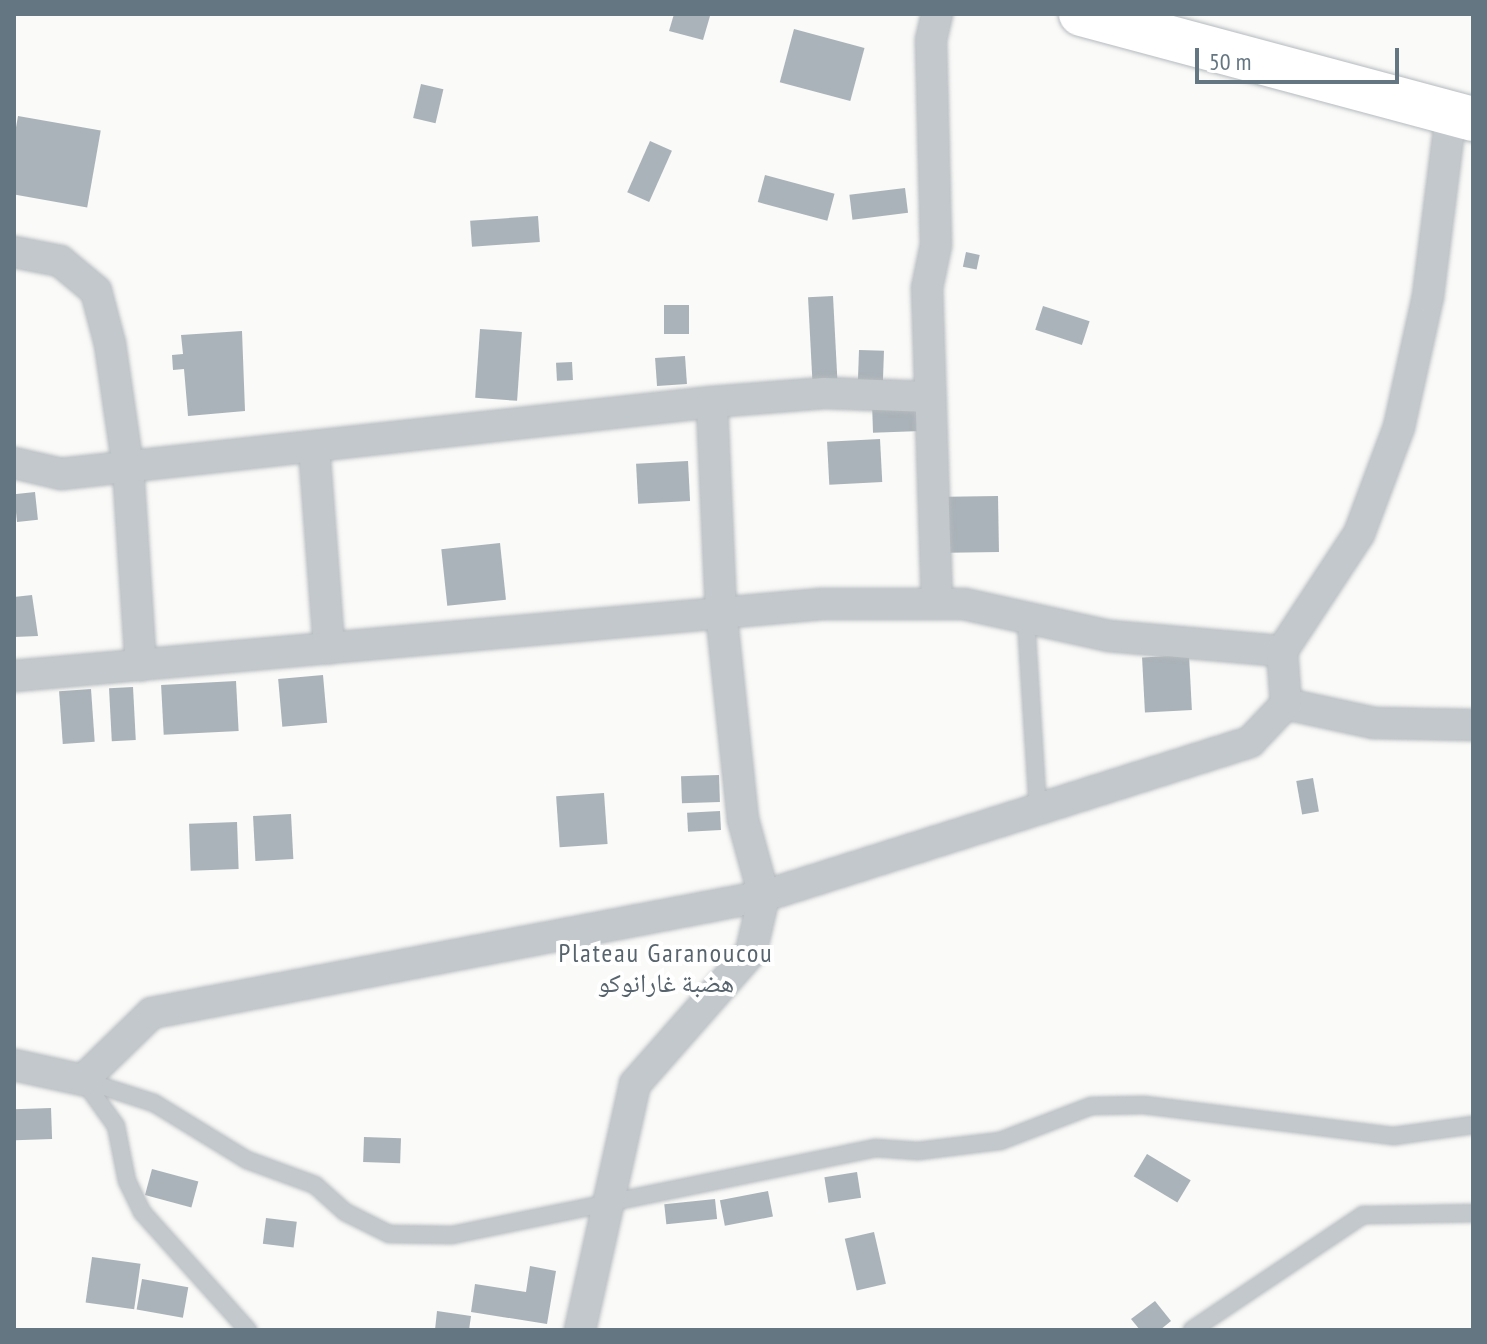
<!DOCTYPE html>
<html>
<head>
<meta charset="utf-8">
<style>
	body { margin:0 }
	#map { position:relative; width:1487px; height:1344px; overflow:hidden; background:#fafaf8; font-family:"PT Sans Narrow","Noto Naskh Arabic",sans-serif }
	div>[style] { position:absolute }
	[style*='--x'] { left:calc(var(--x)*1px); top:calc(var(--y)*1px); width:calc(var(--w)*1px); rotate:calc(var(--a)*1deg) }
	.building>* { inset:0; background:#aab3b9; transform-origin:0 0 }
	.roads { filter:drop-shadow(0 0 2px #b5babe) drop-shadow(0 0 2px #b5babe) }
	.service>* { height:16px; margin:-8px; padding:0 8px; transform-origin:8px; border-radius:8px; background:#c3c8cc }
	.minor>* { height:30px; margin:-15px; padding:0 15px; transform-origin:15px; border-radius:15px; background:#c3c8cc }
	.primary>* { height:44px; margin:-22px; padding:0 22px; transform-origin:22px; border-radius:22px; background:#fff }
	span { translate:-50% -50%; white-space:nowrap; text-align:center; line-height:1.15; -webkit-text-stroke:8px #fff; paint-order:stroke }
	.quarter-label { font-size:26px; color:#57646e; letter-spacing:2px }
	.frame { position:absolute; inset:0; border:16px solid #657683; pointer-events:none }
	.scale { position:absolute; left:1195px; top:48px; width:204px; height:36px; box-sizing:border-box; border:4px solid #657683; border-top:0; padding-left:10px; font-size:24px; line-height:28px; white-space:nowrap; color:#657683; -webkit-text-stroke:6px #fff; paint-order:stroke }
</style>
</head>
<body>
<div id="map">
	<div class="building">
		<div style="clip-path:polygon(674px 14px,710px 16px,703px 40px,669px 31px)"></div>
		<div style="left:794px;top:29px;width:73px;height:55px;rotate:15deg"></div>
		<div style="left:421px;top:84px;width:23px;height:35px;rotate:13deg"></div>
		<div style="left:18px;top:116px;width:84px;height:78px;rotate:10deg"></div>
		<div style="left:650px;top:141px;width:24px;height:56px;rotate:24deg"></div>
		<div style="left:765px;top:175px;width:72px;height:28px;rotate:15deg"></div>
		<div style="left:905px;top:188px;width:25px;height:56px;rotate:83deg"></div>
		<div style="left:538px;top:216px;width:26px;height:68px;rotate:86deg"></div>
		<div style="left:966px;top:252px;width:14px;height:15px;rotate:12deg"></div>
		<div style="left:833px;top:296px;width:84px;height:25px;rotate:87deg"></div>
		<div style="left:664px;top:305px;width:25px;height:29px"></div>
		<div style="left:1043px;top:306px;width:49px;height:25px;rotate:18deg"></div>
		<div style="left:480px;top:329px;width:42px;height:69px;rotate:4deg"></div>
		<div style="clip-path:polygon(242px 331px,245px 411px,188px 416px,184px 369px,173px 370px,172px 355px,183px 354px,181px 335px)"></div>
		<div style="left:859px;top:350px;width:25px;height:31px;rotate:2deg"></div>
		<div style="left:685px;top:356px;width:28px;height:30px;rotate:86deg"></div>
		<div style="left:572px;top:362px;width:18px;height:16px;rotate:87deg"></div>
		<div style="left:920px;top:402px;width:29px;height:48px;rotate:88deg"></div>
		<div style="left:880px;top:439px;width:43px;height:53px;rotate:87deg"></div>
		<div style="left:688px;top:461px;width:40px;height:52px;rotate:87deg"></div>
		<div style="left:35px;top:492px;width:28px;height:21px;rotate:84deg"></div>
		<div style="left:998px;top:496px;width:56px;height:50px;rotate:89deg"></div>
		<div style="left:500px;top:543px;width:57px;height:59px;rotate:84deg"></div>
		<div style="clip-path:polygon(32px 595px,38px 636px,14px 637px,14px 597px)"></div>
		<div style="left:1189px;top:655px;width:55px;height:47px;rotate:87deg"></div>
		<div style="left:323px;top:675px;width:48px;height:45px;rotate:85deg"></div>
		<div style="left:236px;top:681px;width:50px;height:75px;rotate:87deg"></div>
		<div style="left:133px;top:687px;width:53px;height:24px;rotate:87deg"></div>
		<div style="left:91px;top:689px;width:53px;height:32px;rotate:86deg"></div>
		<div style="left:719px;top:775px;width:27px;height:38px;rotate:88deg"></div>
		<div style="left:1313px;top:778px;width:34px;height:17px;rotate:80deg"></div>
		<div style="left:604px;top:793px;width:51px;height:48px;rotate:86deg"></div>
		<div style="left:720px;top:811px;width:19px;height:33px;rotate:87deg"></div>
		<div style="left:291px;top:814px;width:45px;height:38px;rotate:87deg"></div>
		<div style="left:237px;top:822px;width:47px;height:48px;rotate:88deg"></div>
		<div style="left:51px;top:1108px;width:31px;height:37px;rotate:88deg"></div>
		<div style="left:364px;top:1137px;width:37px;height:25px;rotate:2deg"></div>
		<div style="left:1147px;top:1154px;width:51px;height:26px;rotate:31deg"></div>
		<div style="left:152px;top:1169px;width:48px;height:27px;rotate:15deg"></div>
		<div style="left:857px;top:1172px;width:26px;height:33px;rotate:81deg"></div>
		<div style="left:768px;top:1191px;width:26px;height:49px;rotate:79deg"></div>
		<div style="left:715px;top:1199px;width:20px;height:51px;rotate:84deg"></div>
		<div style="left:266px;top:1218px;width:31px;height:26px;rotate:7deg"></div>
		<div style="left:874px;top:1232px;width:53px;height:30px;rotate:77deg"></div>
		<div style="left:92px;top:1257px;width:49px;height:46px;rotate:8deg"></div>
		<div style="clip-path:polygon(530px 1266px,556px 1271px,547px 1324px,471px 1312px,475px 1284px,526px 1292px)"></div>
		<div style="left:142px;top:1279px;width:47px;height:31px;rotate:10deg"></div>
		<div style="clip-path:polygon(1155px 1301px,1171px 1321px,1160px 1330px,1140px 1330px,1131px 1319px)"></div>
		<div style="clip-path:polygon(437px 1311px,471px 1316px,469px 1330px,435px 1330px)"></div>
	</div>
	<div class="roads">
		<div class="service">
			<div style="--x:1026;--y:620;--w:189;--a:86.4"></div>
			<div style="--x:83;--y:1080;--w:75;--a:17.9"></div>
			<div style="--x:154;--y:1103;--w:109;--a:31.5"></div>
			<div style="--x:247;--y:1160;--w:72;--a:20.2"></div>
			<div style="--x:315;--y:1185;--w:40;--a:42"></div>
			<div style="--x:345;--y:1212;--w:49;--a:26.6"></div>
			<div style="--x:389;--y:1234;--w:63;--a:0.9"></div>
			<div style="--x:452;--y:1235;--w:432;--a:-11.6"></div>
			<div style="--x:875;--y:1148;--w:43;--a:4"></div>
			<div style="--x:918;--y:1151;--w:83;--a:-7"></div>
			<div style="--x:1000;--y:1141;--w:97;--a:-21"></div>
			<div style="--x:1091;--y:1106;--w:53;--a:-1.1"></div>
			<div style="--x:1144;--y:1105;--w:252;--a:7.1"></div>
			<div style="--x:1394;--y:1136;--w:80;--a:-7.9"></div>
			<div style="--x:83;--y:1080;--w:57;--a:54.3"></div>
			<div style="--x:116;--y:1126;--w:56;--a:78.7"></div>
			<div style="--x:127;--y:1181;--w:34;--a:64"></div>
			<div style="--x:142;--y:1212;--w:159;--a:48.1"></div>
			<div style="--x:1192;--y:1330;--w:206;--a:-33.9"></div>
			<div style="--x:1363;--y:1215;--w:110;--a:-1"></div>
		</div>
		<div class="minor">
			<div style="--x:14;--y:252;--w:47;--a:11.1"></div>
			<div style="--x:60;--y:261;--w:47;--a:39.8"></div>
			<div style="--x:96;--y:291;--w:55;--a:75.2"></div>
			<div style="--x:110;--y:344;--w:124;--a:81.7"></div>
			<div style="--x:128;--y:467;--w:199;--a:86.3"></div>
			<div style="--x:314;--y:447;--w:202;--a:85.7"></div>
			<div style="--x:14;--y:463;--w:48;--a:13.2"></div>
			<div style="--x:61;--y:474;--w:655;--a:-6.31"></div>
			<div style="--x:712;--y:402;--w:113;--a:-4.6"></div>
			<div style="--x:825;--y:393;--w:104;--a:2.2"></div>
			<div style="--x:937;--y:604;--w:316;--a:-91.8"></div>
			<div style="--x:927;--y:288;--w:44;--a:-78.2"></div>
			<div style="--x:936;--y:245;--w:205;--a:-91.4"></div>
			<div style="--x:931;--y:40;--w:27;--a:-77"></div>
			<div style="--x:14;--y:676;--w:811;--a:-5.09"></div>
			<div style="--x:822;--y:604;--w:142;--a:0"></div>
			<div style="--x:964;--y:604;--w:148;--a:12.4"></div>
			<div style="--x:1109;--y:636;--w:174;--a:5"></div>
			<div style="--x:1286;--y:704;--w:90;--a:12.2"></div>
			<div style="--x:1374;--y:723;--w:99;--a:1.2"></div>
			<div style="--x:14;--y:1065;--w:71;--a:12.3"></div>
			<div style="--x:83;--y:1080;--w:96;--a:-44.2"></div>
			<div style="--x:152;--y:1013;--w:623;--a:-10.82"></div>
			<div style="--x:764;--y:896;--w:510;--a:-17.58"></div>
			<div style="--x:1250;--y:742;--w:52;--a:-46.5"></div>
			<div style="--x:1286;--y:704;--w:53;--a:-94.3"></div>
			<div style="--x:1282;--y:651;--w:140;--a:-56.7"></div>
			<div style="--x:1359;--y:534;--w:114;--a:-69.5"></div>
			<div style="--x:1399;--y:427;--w:134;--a:-77.5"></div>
			<div style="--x:1428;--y:296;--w:184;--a:-82.8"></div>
			<div style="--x:580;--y:1330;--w:252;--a:-77.4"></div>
			<div style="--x:635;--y:1084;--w:176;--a:-48.7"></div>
			<div style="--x:751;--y:952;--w:57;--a:-76.9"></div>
			<div style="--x:764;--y:896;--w:79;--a:-105.4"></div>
			<div style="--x:743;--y:820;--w:210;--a:-96"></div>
			<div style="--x:721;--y:611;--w:209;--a:-92.5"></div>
		</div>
		<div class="primary">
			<div style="--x:1081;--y:14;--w:406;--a:15"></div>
		</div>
	</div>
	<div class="quarter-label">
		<span style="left:666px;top:968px">Plateau Garanoucou<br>هضبة غارانوكو</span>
	</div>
	<div class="frame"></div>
	<div class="scale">50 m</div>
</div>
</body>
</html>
